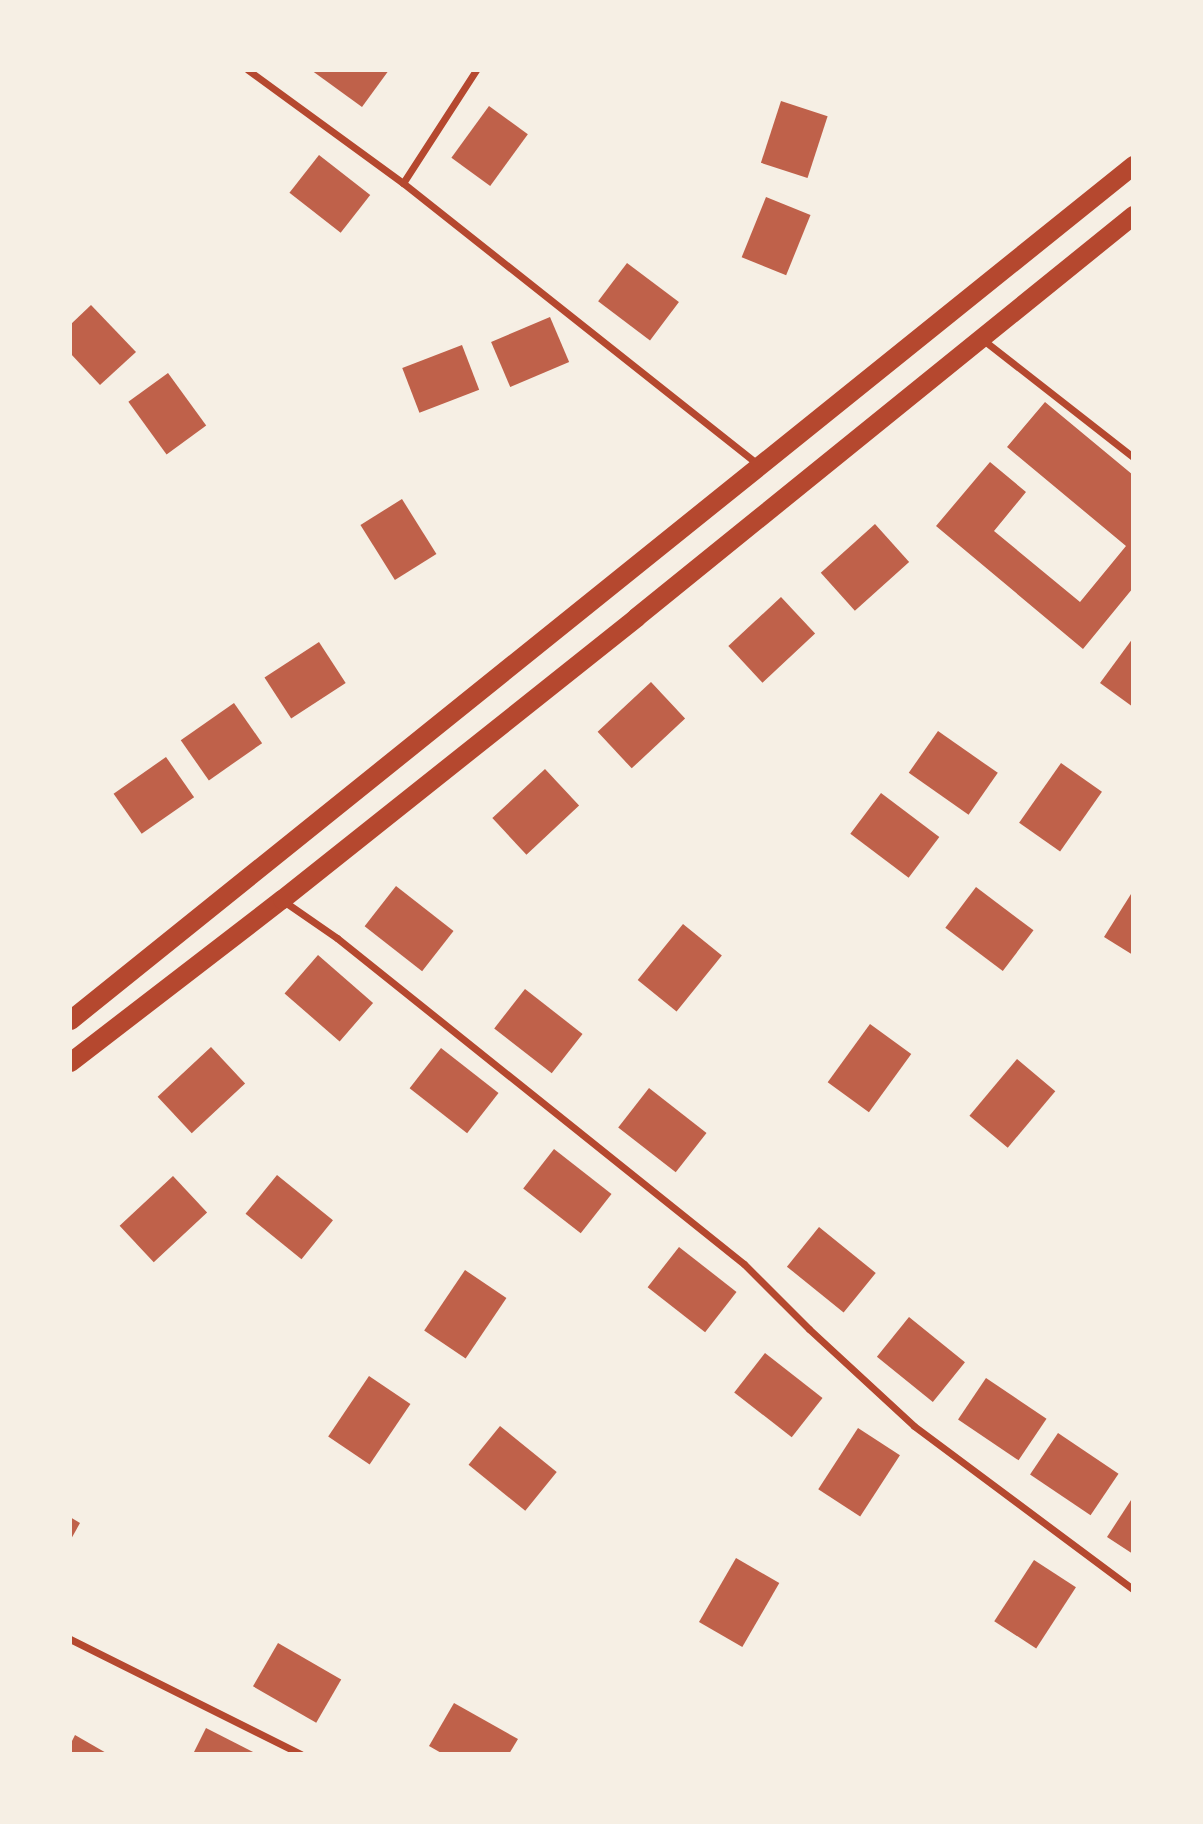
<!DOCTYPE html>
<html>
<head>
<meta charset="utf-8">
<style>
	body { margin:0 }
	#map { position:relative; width:1203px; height:1824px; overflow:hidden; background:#f6efe4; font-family:"Zilla Slab",serif }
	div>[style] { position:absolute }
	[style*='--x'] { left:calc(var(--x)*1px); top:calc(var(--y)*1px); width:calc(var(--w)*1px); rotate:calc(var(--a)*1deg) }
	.building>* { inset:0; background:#bf614a; transform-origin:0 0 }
	.minor>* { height:7px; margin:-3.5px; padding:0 3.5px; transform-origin:3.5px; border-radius:3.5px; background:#b5482f }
	.trunk>* { height:19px; margin:-9.5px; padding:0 9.5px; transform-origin:9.5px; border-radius:9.5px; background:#b5482f }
	span { translate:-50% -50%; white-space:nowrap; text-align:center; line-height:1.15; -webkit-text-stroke:7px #f6efe4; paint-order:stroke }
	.frame { position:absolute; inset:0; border:72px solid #f6efe4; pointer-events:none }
</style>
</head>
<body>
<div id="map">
	<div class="building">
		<div style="clip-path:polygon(311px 70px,389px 70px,362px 107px)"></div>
		<div style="left:781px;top:101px;width:49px;height:65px;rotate:18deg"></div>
		<div style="left:489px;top:106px;width:48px;height:64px;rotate:36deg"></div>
		<div style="left:319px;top:155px;width:65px;height:48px;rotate:38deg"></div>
		<div style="left:766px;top:197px;width:48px;height:65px;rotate:22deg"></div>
		<div style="left:627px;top:263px;width:65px;height:48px;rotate:37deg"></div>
		<div style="clip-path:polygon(91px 305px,136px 352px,100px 385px,70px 353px,70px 325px)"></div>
		<div style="left:550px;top:317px;width:49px;height:64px;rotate:67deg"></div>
		<div style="left:462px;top:345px;width:48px;height:64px;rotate:69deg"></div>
		<div style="left:168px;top:373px;width:65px;height:49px;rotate:54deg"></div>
		<div style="clip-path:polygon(1045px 402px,1133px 475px,1133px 588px,1083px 649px,936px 526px,990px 462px,1026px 492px,994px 531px,1080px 602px,1126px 546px,1007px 447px)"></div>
		<div style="left:402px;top:499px;width:65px;height:49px;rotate:58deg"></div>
		<div style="left:875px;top:524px;width:51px;height:73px;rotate:48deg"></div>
		<div style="left:781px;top:597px;width:50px;height:72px;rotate:47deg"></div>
		<div style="clip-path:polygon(1133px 638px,1133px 707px,1100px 683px)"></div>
		<div style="left:319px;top:642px;width:49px;height:65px;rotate:57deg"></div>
		<div style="left:651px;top:682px;width:50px;height:73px;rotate:47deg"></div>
		<div style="left:234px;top:703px;width:49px;height:65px;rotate:55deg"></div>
		<div style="left:938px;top:731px;width:73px;height:51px;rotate:35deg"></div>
		<div style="left:166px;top:757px;width:49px;height:64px;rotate:55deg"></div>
		<div style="left:1061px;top:763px;width:50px;height:73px;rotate:35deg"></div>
		<div style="left:545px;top:769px;width:50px;height:72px;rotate:47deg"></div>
		<div style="left:881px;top:793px;width:73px;height:51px;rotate:37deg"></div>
		<div style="left:396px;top:886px;width:73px;height:51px;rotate:38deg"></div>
		<div style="left:976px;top:887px;width:72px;height:51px;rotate:37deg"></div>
		<div style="clip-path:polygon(1131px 894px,1133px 895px,1133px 955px,1104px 937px)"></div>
		<div style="left:683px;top:924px;width:50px;height:72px;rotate:39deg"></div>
		<div style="left:318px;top:955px;width:73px;height:51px;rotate:41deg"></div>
		<div style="left:525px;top:989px;width:73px;height:50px;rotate:38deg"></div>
		<div style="left:870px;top:1024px;width:51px;height:72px;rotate:36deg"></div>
		<div style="left:211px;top:1047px;width:50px;height:73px;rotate:47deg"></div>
		<div style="left:441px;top:1048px;width:73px;height:51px;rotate:38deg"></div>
		<div style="left:1017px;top:1059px;width:50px;height:74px;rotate:40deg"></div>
		<div style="left:649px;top:1088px;width:73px;height:50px;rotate:38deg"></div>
		<div style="left:554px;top:1149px;width:73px;height:50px;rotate:38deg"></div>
		<div style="left:277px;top:1175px;width:72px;height:50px;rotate:39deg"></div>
		<div style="left:173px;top:1176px;width:50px;height:73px;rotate:47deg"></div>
		<div style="left:819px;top:1227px;width:73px;height:51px;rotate:39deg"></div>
		<div style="left:679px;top:1247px;width:73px;height:51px;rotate:38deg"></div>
		<div style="left:465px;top:1270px;width:50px;height:73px;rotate:34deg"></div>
		<div style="left:909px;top:1317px;width:72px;height:51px;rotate:39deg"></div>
		<div style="left:765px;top:1353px;width:73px;height:50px;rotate:38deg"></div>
		<div style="left:369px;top:1376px;width:50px;height:73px;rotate:34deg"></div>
		<div style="left:986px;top:1378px;width:73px;height:50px;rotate:34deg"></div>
		<div style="left:500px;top:1426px;width:73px;height:50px;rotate:39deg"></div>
		<div style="left:858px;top:1428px;width:50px;height:73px;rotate:33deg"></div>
		<div style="left:1058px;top:1433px;width:73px;height:50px;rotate:34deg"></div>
		<div style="clip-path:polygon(1133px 1497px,1133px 1554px,1107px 1537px)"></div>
		<div style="clip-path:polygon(70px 1517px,80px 1523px,70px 1541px)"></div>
		<div style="left:736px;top:1558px;width:50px;height:74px;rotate:30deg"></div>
		<div style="left:1034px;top:1560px;width:50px;height:73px;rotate:33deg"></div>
		<div style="left:278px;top:1643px;width:73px;height:50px;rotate:30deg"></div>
		<div style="clip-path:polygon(454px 1703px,518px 1739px,509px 1754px,443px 1754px,429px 1746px)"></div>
		<div style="clip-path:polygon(206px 1728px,257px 1754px,193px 1754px)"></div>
		<div style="clip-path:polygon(75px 1735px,108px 1754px,70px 1754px,70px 1745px)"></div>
	</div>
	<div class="minor">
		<div style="--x:248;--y:70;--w:192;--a:36.1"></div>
		<div style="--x:403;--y:183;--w:452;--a:38.4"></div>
		<div style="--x:403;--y:183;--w:135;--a:-57.1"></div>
		<div style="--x:982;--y:339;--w:192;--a:38"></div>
		<div style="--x:282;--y:900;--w:67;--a:34.6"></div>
		<div style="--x:337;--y:938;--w:521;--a:38.69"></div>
		<div style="--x:744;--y:1264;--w:92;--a:45"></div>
		<div style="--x:809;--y:1329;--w:143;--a:42.7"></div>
		<div style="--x:914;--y:1426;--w:273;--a:36.7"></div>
		<div style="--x:70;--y:1639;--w:258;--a:26.5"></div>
	</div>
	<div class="trunk">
		<div style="--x:70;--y:1020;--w:1364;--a:-38.81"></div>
		<div style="--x:70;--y:1062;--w:267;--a:-37.6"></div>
		<div style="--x:282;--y:899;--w:453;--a:-38.5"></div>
		<div style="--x:636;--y:617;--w:639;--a:-38.97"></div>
	</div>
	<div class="frame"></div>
</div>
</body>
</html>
